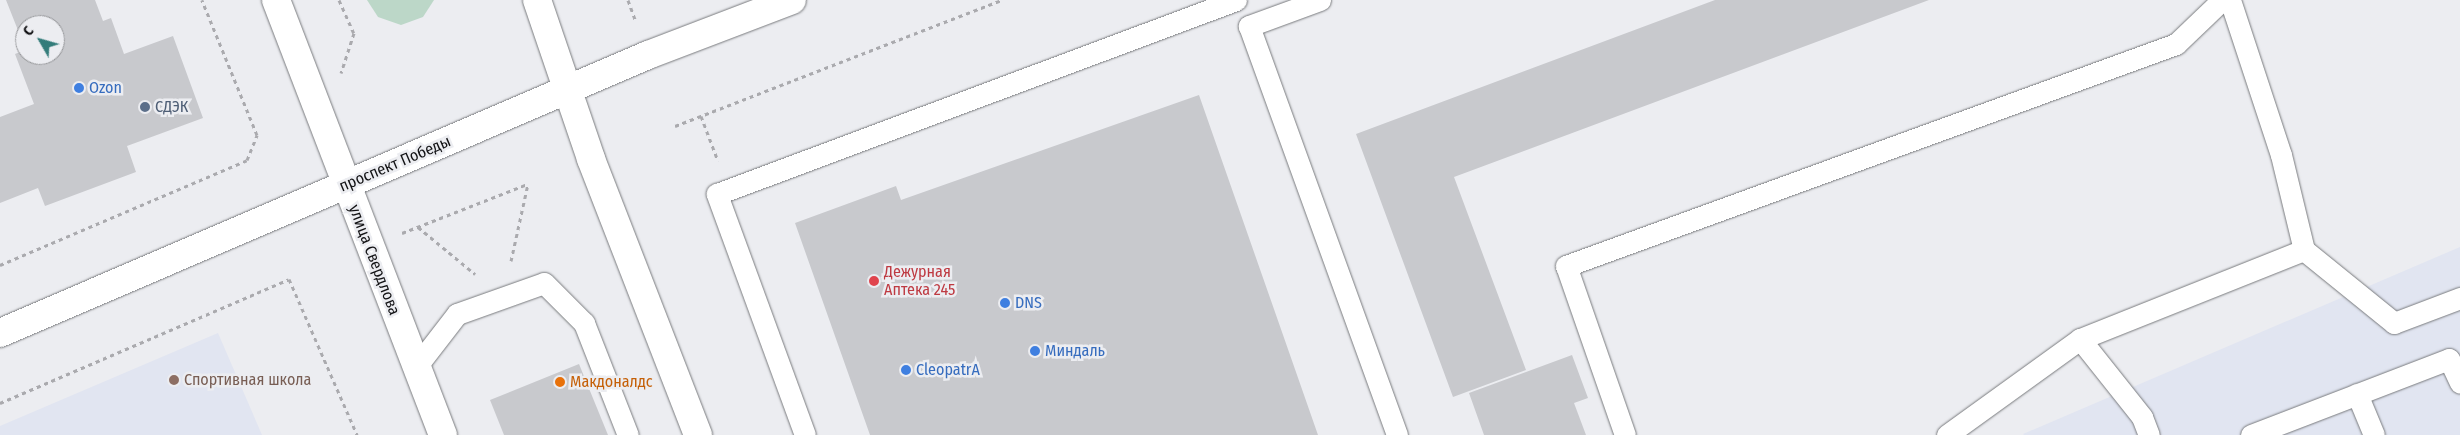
<!DOCTYPE html>
<html>
<head>
<meta charset="utf-8">
<style>
	body { margin:0 }
	#map { position:relative; width:2460px; height:435px; overflow:hidden; background:#ecedf1; font-family:"Fira Sans Condensed",sans-serif }
	div>[style] { position:absolute }
	[style*='--x'] { left:calc(var(--x)*1px); top:calc(var(--y)*1px); width:calc(var(--w)*1px); rotate:calc(var(--a)*1deg) }
	.built>* { inset:0; background:#e1e5f1 }
	.green>* { inset:0; background:#bcd7c8 }
	.building>* { inset:0; background:#c8c9cd }
	.path>* { height:3px; margin-top:-1.5px; transform-origin:0; background:repeating-linear-gradient(90deg,#aaaaae 0 4px,transparent 0 8px) }
	.roads { filter:drop-shadow(0 0 1px #787a7d) drop-shadow(0 0 1px #787a7d) }
	.lane>* { height:21px; margin:-10.5px; padding:0 10.5px; transform-origin:10.5px; border-radius:10.5px; background:#fff }
	.street>* { height:28px; margin:-14px; padding:0 14px; transform-origin:14px; border-radius:14px; background:#fff }
	.primary>* { height:28px; margin:-14px; padding:0 14px; transform-origin:14px; border-radius:14px; background:#fff }
	.dots>* { width:14px; height:14px; translate:-50% -50%; box-sizing:border-box; border:2px solid #ecedf1; border-radius:50% }
	span { translate:-50% -50%; white-space:nowrap; text-align:center; line-height:1.15; -webkit-text-stroke:5px #ecedf1; paint-order:stroke }
	.shop-label { font-size:16px; color:#366cbe }
	.left { translate:0 -50%; text-align:left }
	.service-label { font-size:16px; color:#4e5e75 }
	.street-label { font-size:16px; color:#111113 }
	.health-label { font-size:16px; color:#be3a42 }
	.education-label { font-size:16px; color:#785e54 }
	.food-label { font-size:16px; color:#c56008 }
	.north { position:absolute; left:15px; top:15px; width:50px; height:50px; box-sizing:border-box; background:#ecedf1; border:1px solid #949598; border-radius:50%; rotate:308deg; font-size:14px; font-weight:700; line-height:20px; text-align:center; color:#111113 }
	.north::after { content:''; display:block; margin:auto; width:18px; height:22px; background:#337c7a; clip-path:polygon(50% 0,100% 100%,50% 72%,0 100%) }
</style>
</head>
<body>
<div id="map">
	<div class="built">
		<div style="clip-path:polygon(2460px 247px,2460px 435px,2024px 435px,2023px 434px)"></div>
		<div style="clip-path:polygon(218px 333px,262px 435px,0 435px,0 426px)"></div>
	</div>
	<div class="green">
		<div style="clip-path:polygon(367px 0,434px 0,423px 17px,401px 25px,378px 17px)"></div>
	</div>
	<div class="building">
		<div style="clip-path:polygon(6px 0,95px 0,103px 21px,111px 18px,124px 54px,173px 36px,203px 118px,127px 146px,136px 172px,45px 206px,38px 188px,0 203px,0 117px,34px 104px,15px 54px,25px 50px,25px 55px,55px 55px,55px 25px,25px 25px,25px 48px)"></div>
		<div style="clip-path:polygon(1715px 0,1929px 0,1454px 177px,1526px 370px,1453px 397px,1356px 134px)"></div>
		<div style="clip-path:polygon(1199px 95px,1318px 435px,870px 435px,795px 223px,896px 186px,901px 200px)"></div>
		<div style="clip-path:polygon(1572px 355px,1588px 398px,1574px 403px,1586px 435px,1484px 435px,1469px 393px)"></div>
		<div style="clip-path:polygon(579px 364px,608px 435px,504px 435px,490px 400px)"></div>
	</div>
	<div class="path">
		<div style="--x:339;--y:0;--w:36;--a:66"></div>
		<div style="--x:354;--y:33;--w:42;--a:108"></div>
		<div style="--x:628;--y:0;--w:23;--a:70"></div>
		<div style="--x:701;--y:116;--w:48;--a:69.3"></div>
		<div style="--x:675;--y:126;--w:350;--a:-21.1"></div>
		<div style="--x:418;--y:227;--w:74;--a:39.5"></div>
		<div style="--x:402;--y:233;--w:135;--a:-21.3"></div>
		<div style="--x:511;--y:261;--w:79;--a:-77.6"></div>
		<div style="--x:0;--y:265;--w:268;--a:-23"></div>
		<div style="--x:247;--y:160;--w:27;--a:-68"></div>
		<div style="--x:257;--y:135;--w:146;--a:-112.2"></div>
		<div style="--x:0;--y:403;--w:314;--a:-23.2"></div>
		<div style="--x:289;--y:279;--w:170;--a:66.4"></div>
	</div>
	<div class="roads">
		<div class="lane">
			<div style="--x:1320;--y:0;--w:76;--a:159.9"></div>
			<div style="--x:1249;--y:26;--w:435;--a:70.1"></div>
			<div style="--x:2304;--y:250;--w:116;--a:39"></div>
			<div style="--x:2394;--y:323;--w:71;--a:-20.7"></div>
			<div style="--x:2080;--y:339;--w:100;--a:51.5"></div>
			<div style="--x:2142;--y:417;--w:19;--a:69"></div>
			<div style="--x:416;--y:367;--w:67;--a:-52.3"></div>
			<div style="--x:457;--y:314;--w:92;--a:-19.6"></div>
			<div style="--x:544;--y:283;--w:57;--a:45"></div>
			<div style="--x:584;--y:323;--w:120;--a:68.6"></div>
			<div style="--x:2357;--y:394;--w:44;--a:67.5"></div>
			<div style="--x:805;--y:435;--w:257;--a:-110.1"></div>
			<div style="--x:717;--y:194;--w:554;--a:-20.5"></div>
			<div style="--x:1625;--y:435;--w:179;--a:-109.2"></div>
			<div style="--x:1566;--y:266;--w:649;--a:-20"></div>
			<div style="--x:2176;--y:44;--w:64;--a:-43.7"></div>
			<div style="--x:1947;--y:435;--w:164;--a:-35.8"></div>
			<div style="--x:2080;--y:339;--w:241;--a:-21.7"></div>
			<div style="--x:2304;--y:250;--w:98;--a:-103.6"></div>
			<div style="--x:2281;--y:155;--w:163;--a:-108.2"></div>
			<div style="--x:2251;--y:435;--w:212;--a:-21"></div>
			<div style="--x:2449;--y:359;--w:26;--a:65"></div>
		</div>
		<div class="street">
			<div style="--x:276;--y:0;--w:466;--a:69"></div>
			<div style="--x:537;--y:0;--w:168;--a:71.2"></div>
			<div style="--x:591;--y:159;--w:296;--a:68.8"></div>
		</div>
		<div class="primary">
			<div style="--x:0;--y:333;--w:705;--a:-23.22"></div>
			<div style="--x:648;--y:55;--w:154;--a:-20.9"></div>
		</div>
	</div>
	<div class="dots">
		<div style="left:79px;top:88px;background:#3f7fe0"></div>
		<div style="left:145px;top:107px;background:#5c6f8a"></div>
		<div style="left:874px;top:281px;background:#e0444e"></div>
		<div style="left:1005px;top:303px;background:#3f7fe0"></div>
		<div style="left:1035px;top:351px;background:#3f7fe0"></div>
		<div style="left:906px;top:370px;background:#3f7fe0"></div>
		<div style="left:174px;top:380px;background:#8d6e63"></div>
		<div style="left:560px;top:382px;background:#e8710a"></div>
	</div>
	<div class="shop-label">
		<span class="left" style="left:89px;top:88px">Ozon</span>
		<span class="left" style="left:1015px;top:303px">DNS</span>
		<span class="left" style="left:1045px;top:351px">Миндаль</span>
		<span class="left" style="left:916px;top:370px">CleopatrA</span>
	</div>
	<div class="service-label">
		<span class="left" style="left:155px;top:107px">СДЭК</span>
	</div>
	<div class="street-label">
		<span style="left:395px;top:164px;rotate:-23deg">проспект Победы</span>
		<span style="left:374px;top:260px;rotate:69deg">улица Свердлова</span>
	</div>
	<div class="health-label">
		<span class="left" style="left:884px;top:281px">Дежурная<br>Аптека 245</span>
	</div>
	<div class="education-label">
		<span class="left" style="left:184px;top:380px">Спортивная школа</span>
	</div>
	<div class="food-label">
		<span class="left" style="left:570px;top:382px">Макдоналдс</span>
	</div>
	<div class="north">С</div>
</div>
</body>
</html>
